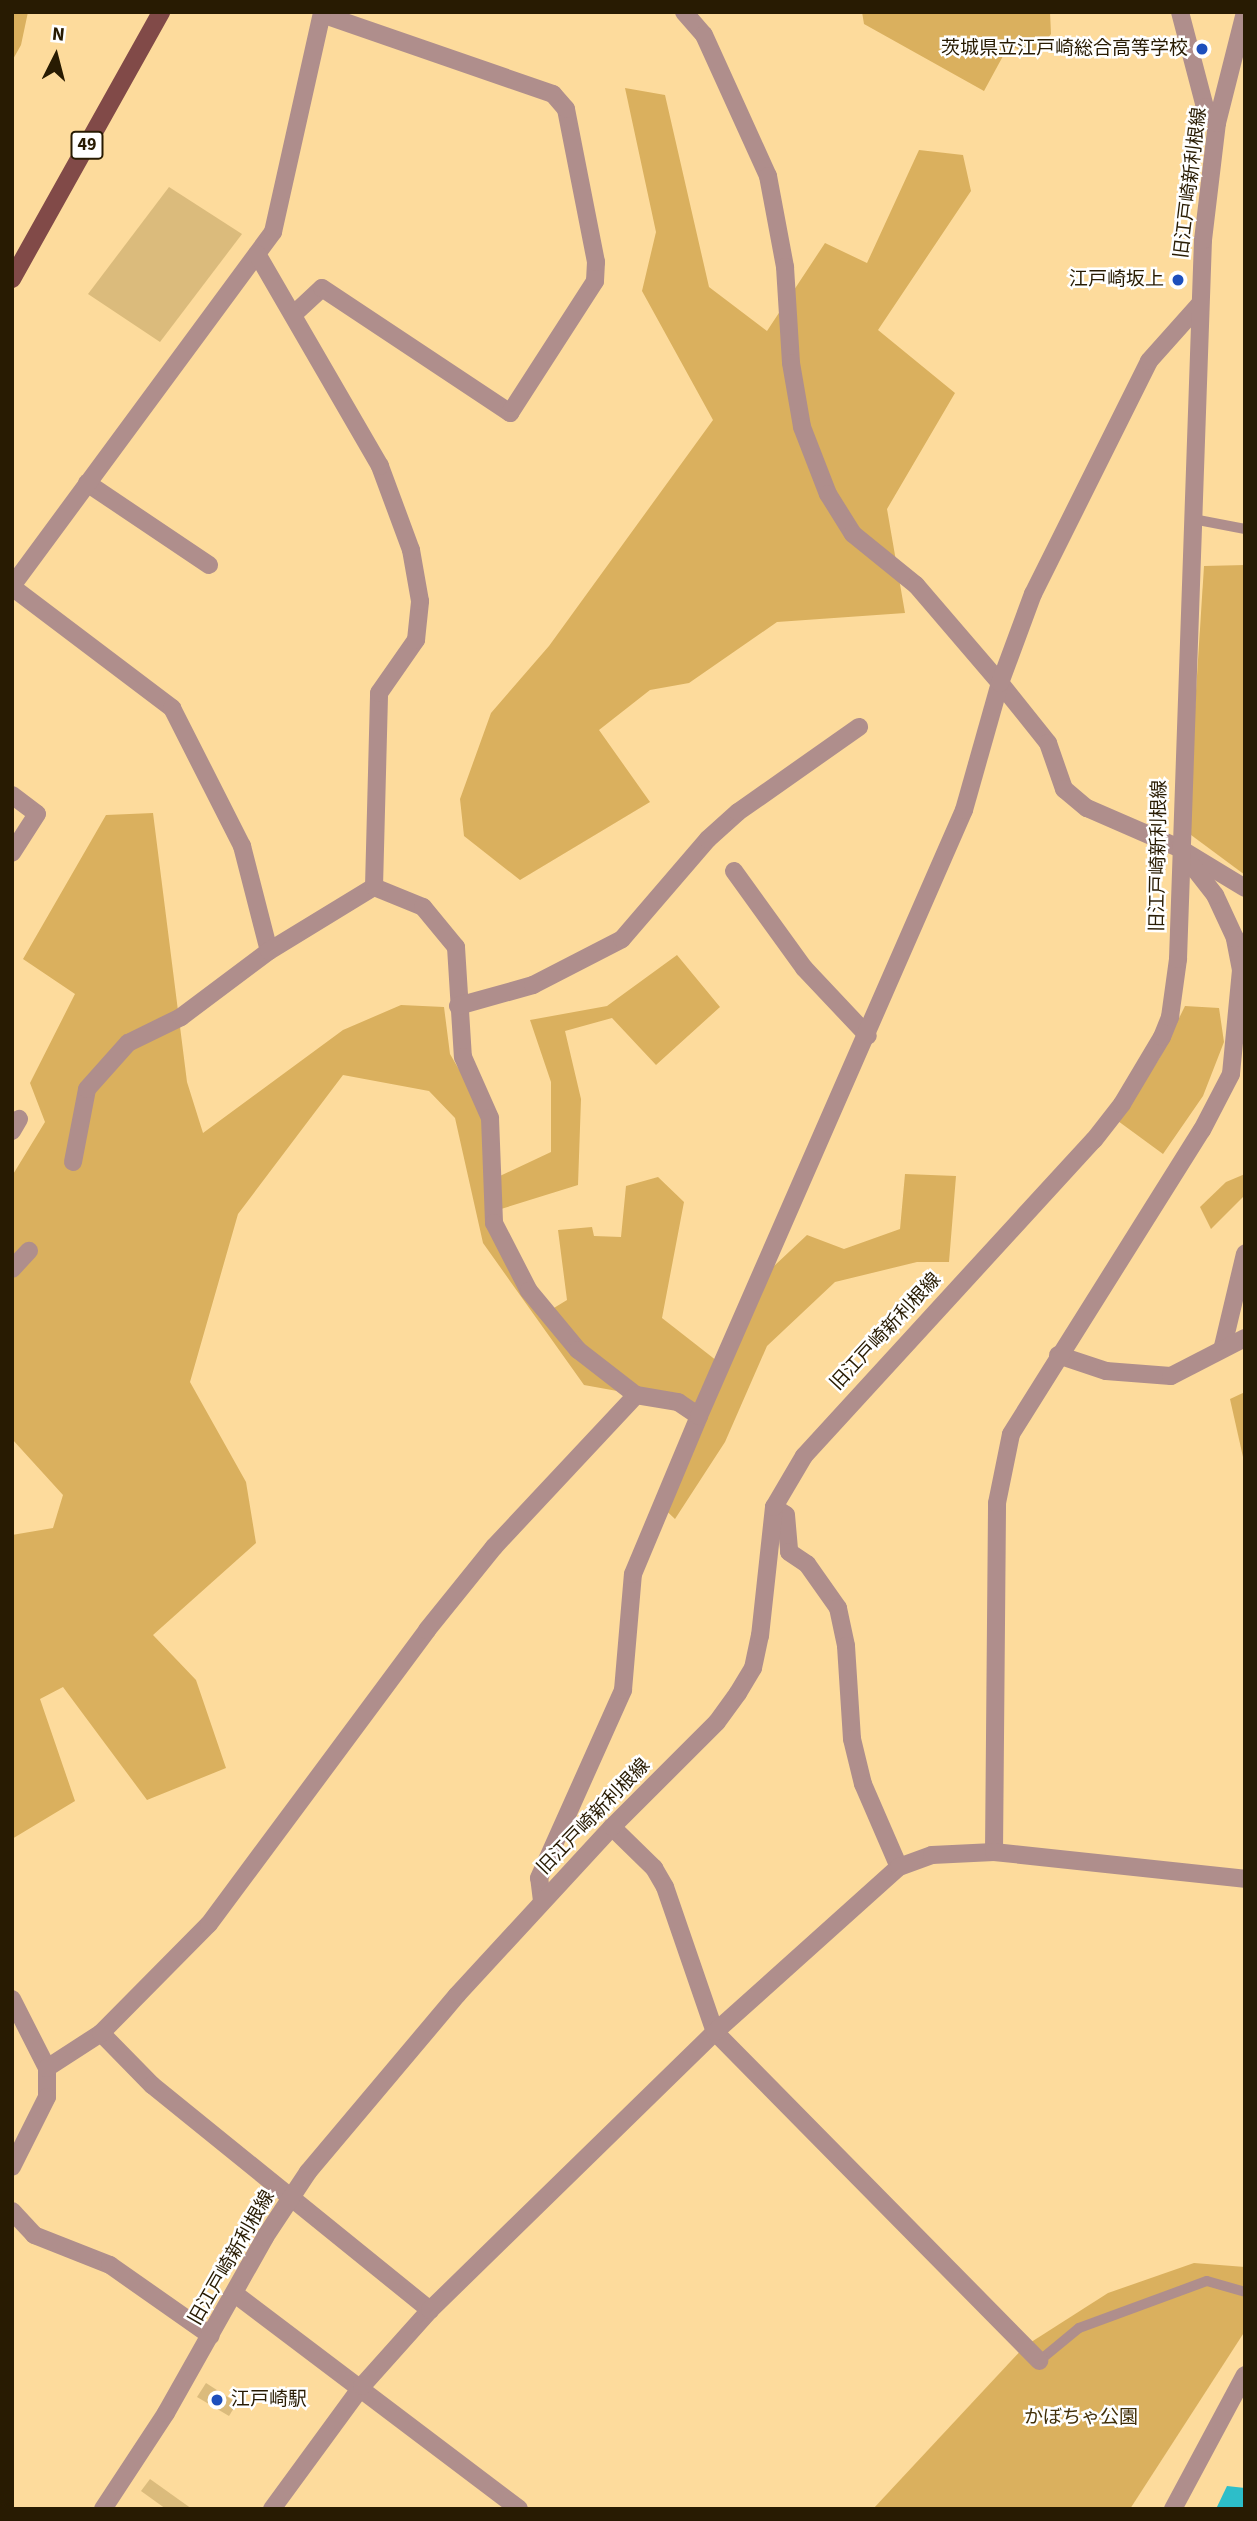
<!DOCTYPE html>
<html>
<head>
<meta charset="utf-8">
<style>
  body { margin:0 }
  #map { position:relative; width:1257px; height:2521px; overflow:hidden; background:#fddb9c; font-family:"Source Sans 3","Noto Sans JP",sans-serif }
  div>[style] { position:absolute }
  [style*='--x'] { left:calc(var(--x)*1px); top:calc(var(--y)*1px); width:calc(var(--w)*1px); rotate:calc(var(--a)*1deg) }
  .green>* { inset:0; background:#dab05e }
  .water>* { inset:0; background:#2dbec9 }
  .building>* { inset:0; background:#dbbb7c }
  .service>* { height:10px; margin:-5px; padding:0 5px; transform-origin:5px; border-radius:5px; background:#af8e8c }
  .minor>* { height:18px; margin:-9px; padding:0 9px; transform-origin:9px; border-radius:9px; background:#af8e8c }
  .tertiary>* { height:18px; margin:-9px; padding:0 9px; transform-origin:9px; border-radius:9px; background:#af8e8c }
  .primary>* { height:18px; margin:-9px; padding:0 9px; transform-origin:9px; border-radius:9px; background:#814a48 }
  .dots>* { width:19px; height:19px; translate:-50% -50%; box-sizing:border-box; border:4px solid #fff; border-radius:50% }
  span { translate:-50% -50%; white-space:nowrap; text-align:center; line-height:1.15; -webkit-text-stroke:5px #fff; paint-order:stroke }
  .shield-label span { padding:2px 5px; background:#fff; border:2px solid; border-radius:5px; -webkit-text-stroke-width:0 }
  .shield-label { font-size:18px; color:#281b02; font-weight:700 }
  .poi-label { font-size:19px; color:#281b02 }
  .right { translate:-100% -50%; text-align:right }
  .left { translate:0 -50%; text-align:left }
  .street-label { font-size:19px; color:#281b02 }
  .park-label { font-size:19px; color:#412f08 }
  .frame { position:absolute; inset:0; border:14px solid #281b02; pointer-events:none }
  .north { position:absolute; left:21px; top:21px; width:70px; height:70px; -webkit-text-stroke:5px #fff; paint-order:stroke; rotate:6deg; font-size:19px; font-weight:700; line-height:28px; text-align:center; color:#281b02 }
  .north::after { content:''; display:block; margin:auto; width:24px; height:32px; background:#281b02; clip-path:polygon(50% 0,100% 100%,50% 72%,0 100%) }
</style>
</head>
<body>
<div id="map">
  <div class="green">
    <div style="clip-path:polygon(12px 12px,28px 12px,21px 45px,12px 61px)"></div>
    <div style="clip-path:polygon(862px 12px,1050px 12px,1051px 34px,1034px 57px,1009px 45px,984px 91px,864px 24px)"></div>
    <div style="clip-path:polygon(625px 88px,665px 95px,709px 287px,767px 331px,825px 243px,867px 263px,919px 150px,963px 155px,971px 191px,878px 330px,955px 393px,887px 509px,905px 613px,777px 622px,689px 683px,650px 690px,599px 730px,650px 802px,520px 880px,464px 836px,460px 799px,491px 713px,549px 646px,713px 420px,642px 291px,656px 232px)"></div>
    <div style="clip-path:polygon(1245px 565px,1245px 875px,1187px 832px,1204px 566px)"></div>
    <div style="clip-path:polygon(153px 813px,187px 1082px,203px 1133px,343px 1030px,401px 1005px,444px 1007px,450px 1054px,490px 1123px,487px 1182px,551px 1152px,551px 1082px,530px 1020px,607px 1006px,677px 955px,720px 1007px,656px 1065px,612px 1018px,565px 1031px,581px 1099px,578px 1185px,488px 1213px,544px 1314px,567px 1300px,558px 1230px,592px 1227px,594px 1236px,621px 1237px,626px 1186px,658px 1177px,684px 1202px,662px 1318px,717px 1361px,756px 1283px,807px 1235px,844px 1249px,900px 1229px,905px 1174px,956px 1176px,949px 1262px,917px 1262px,835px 1282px,767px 1346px,725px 1442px,675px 1519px,655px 1500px,699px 1416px,678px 1402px,584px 1385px,483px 1243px,455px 1118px,429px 1091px,343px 1075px,238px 1214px,190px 1382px,246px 1482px,256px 1543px,153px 1635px,196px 1680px,226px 1768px,147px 1800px,63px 1687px,40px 1699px,75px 1801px,12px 1839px,12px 1535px,53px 1528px,63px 1495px,12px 1439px,12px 1176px,45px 1122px,30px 1083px,75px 994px,23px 959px,106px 815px)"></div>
    <div style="clip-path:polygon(1185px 1006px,1219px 1008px,1224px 1042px,1203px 1096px,1163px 1154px,1118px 1121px,1159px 1059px)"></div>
    <div style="clip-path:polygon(1245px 1174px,1245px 1195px,1211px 1229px,1200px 1207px,1226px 1182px)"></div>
    <div style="clip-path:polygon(1245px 1392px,1245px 1466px,1230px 1399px)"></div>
    <div style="clip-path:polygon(1194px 2263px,1245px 2267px,1245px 2331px,1130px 2509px,873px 2509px,1025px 2346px,1108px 2293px)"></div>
  </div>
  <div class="water">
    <div style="clip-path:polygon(1227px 2486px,1245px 2488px,1245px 2509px,1216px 2509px)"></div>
  </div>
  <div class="building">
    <div style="clip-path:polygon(169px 187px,242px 234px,160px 342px,88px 294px)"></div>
    <div style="clip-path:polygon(206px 2383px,237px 2403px,229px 2416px,197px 2397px)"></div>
    <div style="clip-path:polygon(150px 2479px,192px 2509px,166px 2509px,141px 2491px)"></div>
  </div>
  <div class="service">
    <div style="--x:1193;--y:519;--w:53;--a:10.9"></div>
    <div style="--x:1039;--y:2361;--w:52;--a:-39.5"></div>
    <div style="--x:1079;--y:2328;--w:136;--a:-20.2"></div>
    <div style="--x:1207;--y:2281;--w:40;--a:16"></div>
  </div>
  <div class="minor">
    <div style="--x:684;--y:12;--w:30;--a:49"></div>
    <div style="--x:704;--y:35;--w:155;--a:65.6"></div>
    <div style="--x:768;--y:176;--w:93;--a:79.4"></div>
    <div style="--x:785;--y:267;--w:96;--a:86.4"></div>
    <div style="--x:791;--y:363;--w:65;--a:80.2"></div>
    <div style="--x:802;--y:427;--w:72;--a:68.8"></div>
    <div style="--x:828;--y:494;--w:47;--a:58"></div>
    <div style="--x:853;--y:534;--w:81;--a:39"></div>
    <div style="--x:916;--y:585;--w:129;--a:49.4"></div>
    <div style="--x:1000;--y:683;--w:77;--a:51.3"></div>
    <div style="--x:1048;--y:743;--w:49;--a:70.8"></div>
    <div style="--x:1064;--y:789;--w:30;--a:40"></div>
    <div style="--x:1087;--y:808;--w:100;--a:23.5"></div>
    <div style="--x:1179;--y:848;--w:77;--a:31.2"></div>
    <div style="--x:1180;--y:12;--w:98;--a:75.3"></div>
    <div style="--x:1205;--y:107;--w:20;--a:53"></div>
    <div style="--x:294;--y:314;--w:38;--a:-43"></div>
    <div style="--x:322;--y:288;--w:226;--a:33.6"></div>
    <div style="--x:510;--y:413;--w:157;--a:-57.2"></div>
    <div style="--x:595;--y:281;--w:19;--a:-87"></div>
    <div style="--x:596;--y:262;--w:156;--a:-101.1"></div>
    <div style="--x:566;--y:109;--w:20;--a:-131"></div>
    <div style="--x:553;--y:94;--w:244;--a:-160.9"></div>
    <div style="--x:87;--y:483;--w:147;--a:33.9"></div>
    <div style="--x:12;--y:586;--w:440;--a:-53.6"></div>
    <div style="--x:273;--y:232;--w:225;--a:-77.4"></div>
    <div style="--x:12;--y:587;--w:201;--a:37.1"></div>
    <div style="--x:172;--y:708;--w:155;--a:63.1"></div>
    <div style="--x:242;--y:846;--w:108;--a:75.6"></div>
    <div style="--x:12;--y:795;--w:31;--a:37"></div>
    <div style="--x:37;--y:814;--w:46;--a:122.7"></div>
    <div style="--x:734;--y:871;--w:120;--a:54.2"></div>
    <div style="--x:804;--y:968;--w:93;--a:46.7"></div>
    <div style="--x:374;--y:887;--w:53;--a:22.2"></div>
    <div style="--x:423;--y:907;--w:52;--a:50.5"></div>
    <div style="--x:456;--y:947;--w:110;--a:86.4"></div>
    <div style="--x:463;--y:1057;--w:67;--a:66.1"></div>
    <div style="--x:490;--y:1118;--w:105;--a:87.8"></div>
    <div style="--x:494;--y:1223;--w:76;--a:62.8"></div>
    <div style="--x:529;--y:1291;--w:77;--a:50.3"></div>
    <div style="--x:578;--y:1350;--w:73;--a:37.8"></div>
    <div style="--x:458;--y:1006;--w:78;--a:-15.6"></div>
    <div style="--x:533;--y:985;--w:100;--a:-27.3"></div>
    <div style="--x:622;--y:939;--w:132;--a:-49.3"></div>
    <div style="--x:708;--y:839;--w:40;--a:-42"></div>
    <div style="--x:738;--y:812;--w:148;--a:-35.1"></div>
    <div style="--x:12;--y:1131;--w:14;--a:-60"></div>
    <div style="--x:73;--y:1162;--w:74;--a:-79.1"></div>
    <div style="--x:87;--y:1089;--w:62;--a:-48.3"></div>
    <div style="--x:128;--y:1043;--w:59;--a:-26.1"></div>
    <div style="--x:181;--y:1017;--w:110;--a:-36.9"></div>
    <div style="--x:269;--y:951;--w:123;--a:-31.4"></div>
    <div style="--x:374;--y:887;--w:194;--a:-88.5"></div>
    <div style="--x:379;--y:693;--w:65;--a:-55.1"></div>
    <div style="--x:416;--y:640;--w:39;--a:-84"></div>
    <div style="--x:420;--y:601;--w:52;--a:-100"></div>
    <div style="--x:411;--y:550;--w:90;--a:-110.3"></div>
    <div style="--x:380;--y:466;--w:245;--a:-120.1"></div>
    <div style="--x:12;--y:1269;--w:25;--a:-47"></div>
    <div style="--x:1223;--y:1346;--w:95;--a:-76.6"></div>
    <div style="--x:1058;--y:1355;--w:51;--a:18.4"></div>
    <div style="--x:1106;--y:1371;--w:65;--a:4.4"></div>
    <div style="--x:1171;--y:1376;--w:83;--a:-27.2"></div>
    <div style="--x:774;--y:1507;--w:14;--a:34"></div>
    <div style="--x:786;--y:1515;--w:37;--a:85"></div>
    <div style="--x:789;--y:1552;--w:22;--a:34"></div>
    <div style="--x:807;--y:1564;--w:54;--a:54.8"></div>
    <div style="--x:838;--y:1608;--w:39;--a:78"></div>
    <div style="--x:846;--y:1646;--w:93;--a:86.3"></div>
    <div style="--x:852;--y:1739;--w:46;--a:76.3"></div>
    <div style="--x:863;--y:1784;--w:90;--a:66.6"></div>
    <div style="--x:612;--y:1827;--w:59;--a:44.3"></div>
    <div style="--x:654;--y:1868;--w:22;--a:60"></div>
    <div style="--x:665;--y:1887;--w:153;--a:71"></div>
    <div style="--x:715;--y:2032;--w:462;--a:45.4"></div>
    <div style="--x:994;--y:1852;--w:349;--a:-89.5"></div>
    <div style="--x:997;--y:1503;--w:70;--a:-78.5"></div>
    <div style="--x:1011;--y:1434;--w:359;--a:-57.9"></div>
    <div style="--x:1202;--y:1130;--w:63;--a:-62.6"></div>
    <div style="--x:1231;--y:1074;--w:104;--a:-84.5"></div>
    <div style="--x:1241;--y:970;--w:33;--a:-101"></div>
    <div style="--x:1235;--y:938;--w:47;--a:-114.9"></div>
    <div style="--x:1215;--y:895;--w:52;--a:-128"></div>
    <div style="--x:542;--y:1901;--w:23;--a:-97"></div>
    <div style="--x:539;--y:1878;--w:206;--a:-65.9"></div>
    <div style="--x:623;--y:1690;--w:116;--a:-85.1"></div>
    <div style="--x:633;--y:1574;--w:171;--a:-67.3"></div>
    <div style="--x:12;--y:1999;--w:77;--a:63.1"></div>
    <div style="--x:47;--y:2068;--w:29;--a:90"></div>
    <div style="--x:47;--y:2097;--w:78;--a:116.6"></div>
    <div style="--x:101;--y:2033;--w:73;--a:45.6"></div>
    <div style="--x:152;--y:2085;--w:358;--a:39"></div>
    <div style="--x:47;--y:2068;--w:64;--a:-32.9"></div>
    <div style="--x:101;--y:2033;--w:153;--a:-45.3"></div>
    <div style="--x:209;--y:1924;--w:366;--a:-53.4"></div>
    <div style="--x:427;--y:1630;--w:107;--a:-51.1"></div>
    <div style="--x:494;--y:1547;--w:208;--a:-46.9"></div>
    <div style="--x:636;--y:1395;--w:43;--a:9.5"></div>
    <div style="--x:678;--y:1402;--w:25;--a:34"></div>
    <div style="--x:699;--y:1416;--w:661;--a:-66.38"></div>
    <div style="--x:964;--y:810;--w:132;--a:-74.2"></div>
    <div style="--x:1000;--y:683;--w:95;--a:-69.7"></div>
    <div style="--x:1033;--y:594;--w:260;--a:-63.5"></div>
    <div style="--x:1149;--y:361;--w:75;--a:-48.2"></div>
    <div style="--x:12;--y:2211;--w:33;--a:47"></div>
    <div style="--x:34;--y:2235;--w:82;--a:21.5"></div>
    <div style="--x:110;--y:2265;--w:123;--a:35.1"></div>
    <div style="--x:235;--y:2294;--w:356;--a:37.1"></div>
    <div style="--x:272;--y:2509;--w:152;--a:-53.8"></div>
    <div style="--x:362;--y:2386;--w:102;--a:-48.2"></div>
    <div style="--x:430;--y:2310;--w:398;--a:-44.3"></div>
    <div style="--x:715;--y:2032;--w:247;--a:-41.9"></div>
    <div style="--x:899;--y:1867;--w:35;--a:-20"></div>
    <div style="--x:932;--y:1855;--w:62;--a:-2.8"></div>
    <div style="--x:994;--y:1852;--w:252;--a:6.1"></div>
    <div style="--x:1173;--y:2509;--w:152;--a:-61.8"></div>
  </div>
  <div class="tertiary">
    <div style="--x:103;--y:2509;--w:115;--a:-56.7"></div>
    <div style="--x:166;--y:2413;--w:202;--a:-60.6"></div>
    <div style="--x:265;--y:2237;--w:78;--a:-56.5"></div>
    <div style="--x:308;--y:2172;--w:231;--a:-49.9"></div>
    <div style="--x:457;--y:1995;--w:229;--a:-47.3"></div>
    <div style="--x:612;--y:1827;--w:148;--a:-45"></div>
    <div style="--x:717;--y:1722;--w:36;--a:-54"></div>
    <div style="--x:738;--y:1693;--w:29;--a:-59"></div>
    <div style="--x:753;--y:1668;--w:33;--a:-78"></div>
    <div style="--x:760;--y:1636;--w:130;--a:-83.8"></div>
    <div style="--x:774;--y:1507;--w:59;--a:-59.5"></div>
    <div style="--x:804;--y:1456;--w:429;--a:-47.5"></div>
    <div style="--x:1094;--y:1140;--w:46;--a:-52.1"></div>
    <div style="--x:1122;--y:1104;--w:78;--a:-59.2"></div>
    <div style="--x:1162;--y:1037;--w:22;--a:-68"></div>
    <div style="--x:1170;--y:1017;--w:59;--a:-82.1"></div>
    <div style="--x:1178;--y:959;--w:719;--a:-88.01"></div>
    <div style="--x:1203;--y:240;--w:118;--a:-83.2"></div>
    <div style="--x:1217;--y:123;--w:114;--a:-75.8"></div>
  </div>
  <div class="primary">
    <div style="--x:12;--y:279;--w:306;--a:-60.8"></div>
  </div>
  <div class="dots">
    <div style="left:1202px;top:49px;background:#1d4fbc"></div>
    <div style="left:1178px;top:280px;background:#1d4fbc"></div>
    <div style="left:217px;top:2400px;background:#1d4fbc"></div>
  </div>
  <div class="shield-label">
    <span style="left:87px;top:145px">49</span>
  </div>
  <div class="poi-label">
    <span class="right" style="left:1188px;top:49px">茨城県立江戸崎総合高等学校</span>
    <span class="right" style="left:1164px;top:280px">江戸崎坂上</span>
    <span class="left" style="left:231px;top:2400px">江戸崎駅</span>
  </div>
  <div class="street-label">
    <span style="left:1191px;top:183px;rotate:-83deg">旧江戸崎新利根線</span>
    <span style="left:1159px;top:856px;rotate:-89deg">旧江戸崎新利根線</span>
    <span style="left:886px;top:1332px;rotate:-47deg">旧江戸崎新利根線</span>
    <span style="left:594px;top:1817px;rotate:-46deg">旧江戸崎新利根線</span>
    <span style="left:232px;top:2258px;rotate:-60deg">旧江戸崎新利根線</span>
  </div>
  <div class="park-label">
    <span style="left:1081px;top:2418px">かぼちゃ公園</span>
  </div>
  <div class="frame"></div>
  <div class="north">N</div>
</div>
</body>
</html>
